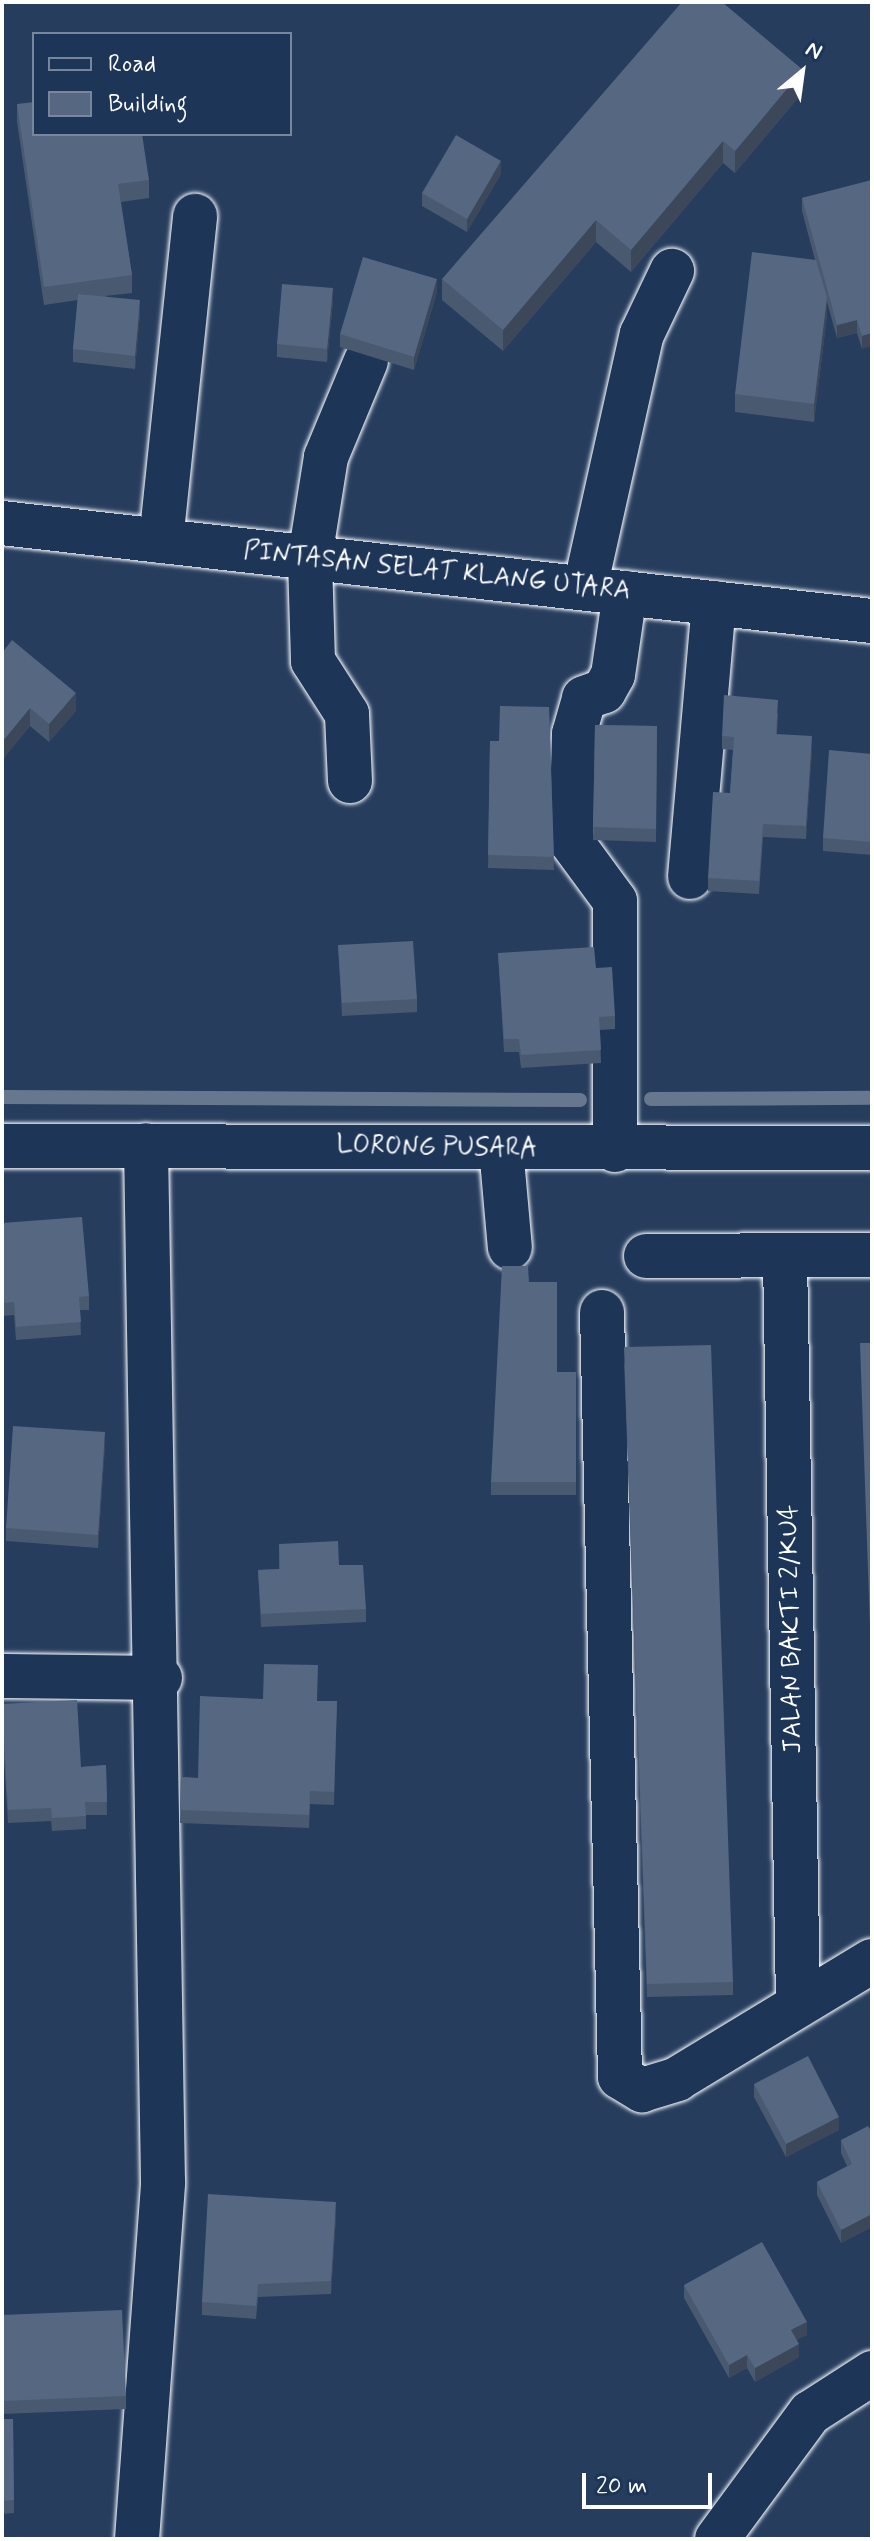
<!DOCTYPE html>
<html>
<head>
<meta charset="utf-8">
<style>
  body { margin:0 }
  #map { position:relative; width:874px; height:2541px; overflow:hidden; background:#263d5e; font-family:Mynerve,sans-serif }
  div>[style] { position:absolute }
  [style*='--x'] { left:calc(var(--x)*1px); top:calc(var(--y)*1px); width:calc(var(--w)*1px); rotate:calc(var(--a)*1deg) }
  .stream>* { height:14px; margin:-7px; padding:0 7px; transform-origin:7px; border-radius:7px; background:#67788e }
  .roads { filter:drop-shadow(0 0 2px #fff) drop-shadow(0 0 2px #fff) }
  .minor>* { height:44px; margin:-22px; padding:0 22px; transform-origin:22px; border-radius:22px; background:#1d3557 }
  .highway>* { height:44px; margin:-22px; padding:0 22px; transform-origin:22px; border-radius:22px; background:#1d3557 }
  .wall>* { inset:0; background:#49596f }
  .shaded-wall>* { inset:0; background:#3c485a }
  .building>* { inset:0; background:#556781 }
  span { translate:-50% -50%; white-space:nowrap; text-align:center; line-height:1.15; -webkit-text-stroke:7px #1d3557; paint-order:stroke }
  .street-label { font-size:26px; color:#fff }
  .frame { position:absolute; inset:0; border:4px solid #fff; pointer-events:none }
  .legend { position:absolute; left:32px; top:32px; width:260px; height:104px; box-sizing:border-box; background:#1d3557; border:2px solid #77869a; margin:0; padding:10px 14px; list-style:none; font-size:24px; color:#fff }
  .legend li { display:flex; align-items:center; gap:16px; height:40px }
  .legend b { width:40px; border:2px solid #77869a }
  .north { position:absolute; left:762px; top:32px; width:80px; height:80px; -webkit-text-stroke:6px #1d3557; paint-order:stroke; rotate:29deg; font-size:22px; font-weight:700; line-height:32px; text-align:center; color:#fff }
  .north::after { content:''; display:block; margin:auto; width:28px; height:36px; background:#fff; clip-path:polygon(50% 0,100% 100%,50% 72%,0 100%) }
  .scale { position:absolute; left:582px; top:2473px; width:130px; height:36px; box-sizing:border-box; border:4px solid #fff; border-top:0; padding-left:10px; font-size:24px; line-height:28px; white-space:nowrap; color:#fff; -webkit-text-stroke:6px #1d3557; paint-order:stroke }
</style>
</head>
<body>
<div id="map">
  <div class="stream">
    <div style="--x:2;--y:1097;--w:578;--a:0.3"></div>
    <div style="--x:651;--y:1099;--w:221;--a:-0.3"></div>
  </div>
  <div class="roads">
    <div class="minor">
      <div style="--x:161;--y:541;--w:327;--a:-84"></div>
      <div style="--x:585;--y:588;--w:260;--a:-77.4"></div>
      <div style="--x:642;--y:334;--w:70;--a:-64.5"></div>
      <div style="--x:350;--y:781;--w:67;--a:-92.6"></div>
      <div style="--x:347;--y:714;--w:63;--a:-122.7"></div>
      <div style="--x:313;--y:661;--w:104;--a:-91.7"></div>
      <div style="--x:310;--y:557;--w:101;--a:-80.9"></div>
      <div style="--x:326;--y:457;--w:104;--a:-67.4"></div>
      <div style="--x:690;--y:877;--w:275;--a:-85"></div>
      <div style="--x:2;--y:1146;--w:870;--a:0.13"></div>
      <div style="--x:501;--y:1148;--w:100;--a:84.9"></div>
      <div style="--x:615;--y:1150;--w:249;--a:-90"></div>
      <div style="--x:615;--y:901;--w:74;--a:-126.3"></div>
      <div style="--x:571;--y:841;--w:107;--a:-88.4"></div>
      <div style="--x:574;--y:734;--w:37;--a:-74"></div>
      <div style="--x:584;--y:698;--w:21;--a:-19"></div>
      <div style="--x:604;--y:691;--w:18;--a:-61"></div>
      <div style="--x:613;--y:675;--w:83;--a:-81.7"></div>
      <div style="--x:646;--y:1256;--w:226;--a:-0.3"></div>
      <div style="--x:785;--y:1257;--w:745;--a:89"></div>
      <div style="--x:602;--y:1312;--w:765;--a:88.65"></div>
      <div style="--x:620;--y:2077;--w:26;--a:31"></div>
      <div style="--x:642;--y:2090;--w:37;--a:-17"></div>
      <div style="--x:677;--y:2079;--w:228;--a:-31.2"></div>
      <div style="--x:2;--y:1676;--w:158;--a:0.7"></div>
      <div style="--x:137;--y:2539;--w:358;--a:-85.8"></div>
      <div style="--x:163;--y:2182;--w:1037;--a:-90.94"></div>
      <div style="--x:717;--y:2539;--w:157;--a:-53.6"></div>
      <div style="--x:810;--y:2413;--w:74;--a:-32.8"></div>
    </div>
    <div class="highway">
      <div style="--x:2;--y:523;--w:876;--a:6.43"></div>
    </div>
  </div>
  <div class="wall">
    <div style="clip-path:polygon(803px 92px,735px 173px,723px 163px,631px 272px,596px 242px,503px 351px,442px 300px,442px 279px)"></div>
    <div style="clip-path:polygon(17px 104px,149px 180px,149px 198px,121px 202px,132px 275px,132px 293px,105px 296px,140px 313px,135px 369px,73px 362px,73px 349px,78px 300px,44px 305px,17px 122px)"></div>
    <div style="clip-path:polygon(501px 174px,467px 232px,422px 206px,422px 193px)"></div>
    <div style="clip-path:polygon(872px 180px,862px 349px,857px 333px,837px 338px,827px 302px,827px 315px,814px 422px,735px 412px,735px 394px,815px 260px,802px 211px,802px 198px)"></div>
    <div style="clip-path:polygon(437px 292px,414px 370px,340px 347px,340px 334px)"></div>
    <div style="clip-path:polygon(333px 301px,327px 362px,277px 357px,277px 344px)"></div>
    <div style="clip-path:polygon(2px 653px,76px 711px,49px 742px,30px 726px,2px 760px)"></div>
    <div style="clip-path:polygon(549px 707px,554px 870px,488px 868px,490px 741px,499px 741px)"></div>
    <div style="clip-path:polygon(778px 713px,777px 734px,812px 749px,806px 839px,763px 837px,759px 894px,708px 891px,708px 878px,730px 793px,733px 750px,722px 749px,722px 736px)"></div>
    <div style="clip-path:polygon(595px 725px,657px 726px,656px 842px,593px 840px)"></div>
    <div style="clip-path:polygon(872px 754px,872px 855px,823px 851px,823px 838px)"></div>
    <div style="clip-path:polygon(338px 945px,417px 999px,417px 1012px,342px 1016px)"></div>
    <div style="clip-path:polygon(498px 953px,596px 968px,615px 1016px,615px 1029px,600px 1030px,601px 1063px,521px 1068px,519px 1052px,504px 1052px)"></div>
    <div style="clip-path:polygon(2px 1223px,89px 1296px,89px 1310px,80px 1310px,81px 1335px,16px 1340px,14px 1315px,2px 1316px)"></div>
    <div style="clip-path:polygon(529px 1282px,557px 1372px,576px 1372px,576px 1495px,491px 1495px,491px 1482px)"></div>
    <div style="clip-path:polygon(624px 1360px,733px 1982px,733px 1995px,647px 1997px)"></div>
    <div style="clip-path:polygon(105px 1445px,98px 1548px,6px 1541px,6px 1528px)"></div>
    <div style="clip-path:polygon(279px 1544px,339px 1565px,366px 1609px,366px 1622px,261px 1627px,258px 1570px,279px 1569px)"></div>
    <div style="clip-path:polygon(317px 1701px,337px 1701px,334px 1805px,310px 1804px,309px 1828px,180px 1823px,181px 1777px,198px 1778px)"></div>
    <div style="clip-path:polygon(2px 1704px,81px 1767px,106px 1765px,107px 1815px,86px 1815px,86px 1829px,52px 1831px,51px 1821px,8px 1823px,2px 1728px)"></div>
    <div style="clip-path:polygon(754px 2084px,839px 2130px,786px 2157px,754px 2097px)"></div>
    <div style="clip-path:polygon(872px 2132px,872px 2227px,841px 2243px,817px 2195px,817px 2182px,847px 2166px,841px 2153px,841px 2140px)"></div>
    <div style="clip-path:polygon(336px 2215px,331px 2294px,258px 2297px,256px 2319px,202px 2315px,202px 2302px)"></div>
    <div style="clip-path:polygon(684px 2285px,807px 2335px,796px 2340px,799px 2357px,755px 2382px,747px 2368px,729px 2378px,684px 2298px)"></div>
    <div style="clip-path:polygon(2px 2315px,126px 2396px,126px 2409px,2px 2414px)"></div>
    <div style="clip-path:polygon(2px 2419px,13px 2419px,14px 2513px,2px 2514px)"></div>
  </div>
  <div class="shaded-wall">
    <div style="clip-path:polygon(803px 70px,803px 92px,735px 173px,735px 151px)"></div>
    <div style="clip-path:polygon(723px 141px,723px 163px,631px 272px,631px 250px)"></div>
    <div style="clip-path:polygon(501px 161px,501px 174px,467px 232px,467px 219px)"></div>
    <div style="clip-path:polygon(596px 220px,596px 242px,503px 351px,503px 330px)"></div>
    <div style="clip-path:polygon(437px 279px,437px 292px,414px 370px,414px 357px)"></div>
    <div style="clip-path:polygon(333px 288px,333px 301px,327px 362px,327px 349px)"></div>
    <div style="clip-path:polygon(827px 297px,827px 315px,814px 422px,814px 404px)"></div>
    <div style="clip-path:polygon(140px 300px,140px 313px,135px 369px,135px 356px)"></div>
    <div style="clip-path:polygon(857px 320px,857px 333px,837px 338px,837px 325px)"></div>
    <div style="clip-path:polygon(872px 333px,872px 346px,862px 349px,862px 336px)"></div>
    <div style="clip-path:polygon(76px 693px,76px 711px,49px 742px,49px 724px)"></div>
    <div style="clip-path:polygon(30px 708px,30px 726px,2px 760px,2px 742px)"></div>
    <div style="clip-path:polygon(812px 736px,812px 749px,806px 839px,806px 826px)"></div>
    <div style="clip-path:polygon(105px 1432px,105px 1445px,98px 1548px,98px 1535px)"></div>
    <div style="clip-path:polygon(839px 2117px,839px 2130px,786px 2157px,786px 2144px)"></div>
    <div style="clip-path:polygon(336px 2202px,336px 2215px,331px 2294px,331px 2281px)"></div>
    <div style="clip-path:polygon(872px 2214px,872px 2227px,841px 2243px,841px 2230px)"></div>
    <div style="clip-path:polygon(807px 2322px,807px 2335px,791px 2343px,791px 2330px)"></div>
    <div style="clip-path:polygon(799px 2344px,799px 2357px,755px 2382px,755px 2368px)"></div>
    <div style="clip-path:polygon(747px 2355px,747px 2368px,729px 2378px,729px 2365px)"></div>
  </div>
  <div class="building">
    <div style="clip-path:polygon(682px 2px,722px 2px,803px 70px,735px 151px,723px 141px,631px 250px,596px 220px,503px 330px,442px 279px)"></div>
    <div style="clip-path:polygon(34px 102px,34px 134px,142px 134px,149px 180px,118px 184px,132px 275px,44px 287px,17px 104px)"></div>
    <div style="clip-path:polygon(456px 135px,501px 161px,467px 219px,422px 193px)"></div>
    <div style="clip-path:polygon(872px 180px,872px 333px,862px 336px,857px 320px,837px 325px,802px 198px)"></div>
    <div style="clip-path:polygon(752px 252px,816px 260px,827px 297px,814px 404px,735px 394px)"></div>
    <div style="clip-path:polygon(363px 257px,437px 279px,414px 357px,340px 334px)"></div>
    <div style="clip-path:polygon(282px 284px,333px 288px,327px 349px,277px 344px)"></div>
    <div style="clip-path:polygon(78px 294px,140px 300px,135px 356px,73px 349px)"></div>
    <div style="clip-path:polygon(12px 640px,76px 693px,49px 724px,30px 708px,2px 742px,2px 653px)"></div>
    <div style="clip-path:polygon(724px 695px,778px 700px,776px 734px,812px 736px,806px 826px,763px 824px,759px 881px,708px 878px,713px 792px,730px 793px,734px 737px,722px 736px)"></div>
    <div style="clip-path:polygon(500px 706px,549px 707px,554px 857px,488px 855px,490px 741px,499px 741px)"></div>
    <div style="clip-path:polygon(595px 725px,657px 726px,656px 829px,593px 827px)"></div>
    <div style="clip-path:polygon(829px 750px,872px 754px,872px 842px,823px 838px)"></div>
    <div style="clip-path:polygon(413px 941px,417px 999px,342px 1003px,338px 945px)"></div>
    <div style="clip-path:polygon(594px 947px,596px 968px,612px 967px,615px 1016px,599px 1017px,601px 1050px,521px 1055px,519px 1039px,504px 1039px,498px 953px)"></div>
    <div style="clip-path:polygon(82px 1217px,89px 1296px,79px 1297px,81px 1322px,16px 1327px,14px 1302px,2px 1303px,2px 1223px)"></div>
    <div style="clip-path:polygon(502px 1266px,528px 1266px,529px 1282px,557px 1282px,557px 1372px,576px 1372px,576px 1482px,491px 1482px)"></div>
    <div style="clip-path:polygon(860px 1343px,872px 1343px,872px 1684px)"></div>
    <div style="clip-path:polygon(711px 1345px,733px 1982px,647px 1984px,624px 1347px)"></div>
    <div style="clip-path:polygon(13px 1426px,105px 1432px,98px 1535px,6px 1528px)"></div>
    <div style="clip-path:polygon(338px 1541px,339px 1565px,363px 1565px,366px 1609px,261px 1614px,258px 1570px,280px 1569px,279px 1544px)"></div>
    <div style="clip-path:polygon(264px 1664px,318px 1665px,317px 1701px,337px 1701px,334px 1792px,310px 1791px,309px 1815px,180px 1810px,181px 1777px,198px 1778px,200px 1696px,263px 1699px)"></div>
    <div style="clip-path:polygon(77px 1700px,81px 1767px,106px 1765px,107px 1802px,85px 1802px,86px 1816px,52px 1818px,51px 1808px,8px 1810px,2px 1704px)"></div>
    <div style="clip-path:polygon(808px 2056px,839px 2117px,786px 2144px,754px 2084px)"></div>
    <div style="clip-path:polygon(868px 2126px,872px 2132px,872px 2214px,841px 2230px,817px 2182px,852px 2164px,841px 2140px)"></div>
    <div style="clip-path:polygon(208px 2194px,336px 2202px,331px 2281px,258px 2284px,256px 2306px,202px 2302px)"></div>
    <div style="clip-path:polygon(762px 2242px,807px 2322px,791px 2330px,799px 2344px,755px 2368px,747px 2355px,729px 2365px,684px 2285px)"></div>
    <div style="clip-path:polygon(122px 2310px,126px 2396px,2px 2401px,2px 2315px)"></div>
    <div style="clip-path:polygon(2px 2419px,13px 2419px,14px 2500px,2px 2501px)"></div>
  </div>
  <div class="street-label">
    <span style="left:437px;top:572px;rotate:6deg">PINTASAN SELAT KLANG UTARA</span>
    <span style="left:437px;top:1148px;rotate:1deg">LORONG PUSARA</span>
    <span style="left:792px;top:1629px;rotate:-91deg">JALAN BAKTI 2/KU4</span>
  </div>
  <div class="frame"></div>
  <ul class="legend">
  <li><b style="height:10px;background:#1d3557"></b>Road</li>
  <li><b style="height:22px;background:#556781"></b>Building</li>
  </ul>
  <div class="north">N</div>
  <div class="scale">20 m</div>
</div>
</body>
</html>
